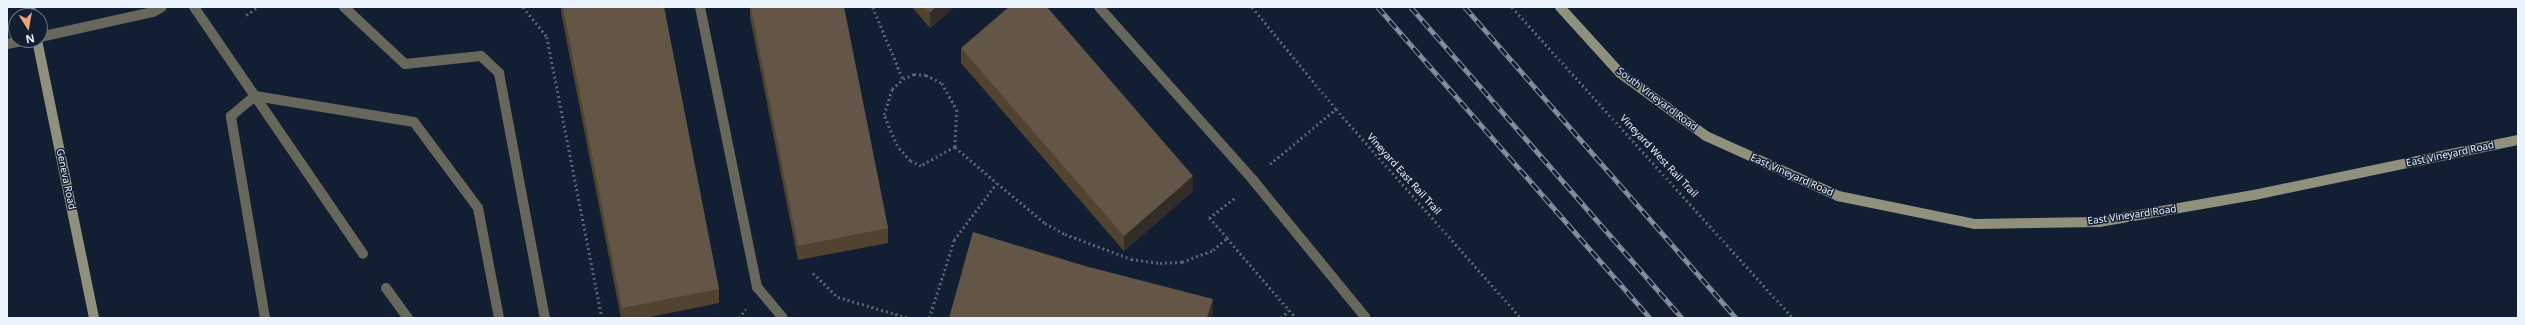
<!DOCTYPE html>
<html>
<head>
<meta charset="utf-8">
<style>
  body { margin:0 }
  #map { position:relative; width:2525px; height:325px; overflow:hidden; background:#121f33; font-family:"Noto Sans",sans-serif }
  div>[style] { position:absolute }
  [style*='--x'] { left:calc(var(--x)*1px); top:calc(var(--y)*1px); width:calc(var(--w)*1px); rotate:calc(var(--a)*1deg) }
  .path>* { height:2.5px; margin-top:-1.25px; transform-origin:0; background:repeating-linear-gradient(90deg,#576273 0 2px,transparent 0 5px) }
  .lane>* { height:10px; margin:-5px; padding:0 5px; transform-origin:5px; border-radius:5px; background:#67685b }
  .street>* { height:10px; margin:-5px; padding:0 5px; transform-origin:5px; border-radius:5px; background:#67685b }
  .secondary>* { height:10px; margin:-5px; padding:0 5px; transform-origin:5px; border-radius:5px; background:#90917d }
  .rail>* { height:4.5px; margin-top:-2.25px; transform-origin:0; background:repeating-linear-gradient(90deg,#121f33 0 9px,#8893a2 0 18px); box-sizing:border-box; border-block:1px solid #8893a2 }
  .wall>* { inset:0; background:#524330 }
  .shaded-wall>* { inset:0; background:#322d28 }
  .building>* { inset:0; background:#635646 }
  span { translate:-50% -50%; white-space:nowrap; text-align:center; line-height:1.15; -webkit-text-stroke:3px #121f33; paint-order:stroke }
  .street-label { font-size:10px; color:#ebf3fe }
  .frame { position:absolute; inset:0; border:8px solid #ebf3fe; pointer-events:none }
  .north { position:absolute; left:8px; top:8px; width:40px; height:40px; box-sizing:border-box; background:#121f33; border:1px solid #697484; border-radius:50%; rotate:169deg; font-size:11px; font-weight:700; line-height:16px; text-align:center; color:#ebf3fe }
  .north::after { content:''; display:block; margin:auto; width:14px; height:18px; background:#f0a27a; clip-path:polygon(50% 0,100% 100%,50% 72%,0 100%) }
</style>
</head>
<body>
<div id="map">
  <div class="path">
    <div style="--x:391;--y:7;--w:112;--a:0"></div>
    <div style="--x:523;--y:7;--w:38;--a:51"></div>
    <div style="--x:547;--y:37;--w:286;--a:78.9"></div>
    <div style="--x:873;--y:7;--w:78;--a:67.4"></div>
    <div style="--x:1252;--y:7;--w:132;--a:50.5"></div>
    <div style="--x:1512;--y:7;--w:419;--a:47.9"></div>
    <div style="--x:246;--y:15;--w:14;--a:-34"></div>
    <div style="--x:955;--y:147;--w:39;--a:151"></div>
    <div style="--x:921;--y:166;--w:12;--a:-156"></div>
    <div style="--x:910;--y:161;--w:20;--a:-131"></div>
    <div style="--x:897;--y:146;--w:34;--a:-113"></div>
    <div style="--x:884;--y:115;--w:27;--a:-73"></div>
    <div style="--x:892;--y:89;--w:15;--a:-42"></div>
    <div style="--x:903;--y:79;--w:12;--a:-24"></div>
    <div style="--x:914;--y:74;--w:12;--a:5"></div>
    <div style="--x:926;--y:75;--w:18;--a:27"></div>
    <div style="--x:942;--y:83;--w:31;--a:61"></div>
    <div style="--x:957;--y:110;--w:37;--a:93"></div>
    <div style="--x:955;--y:147;--w:55;--a:40.6"></div>
    <div style="--x:1270;--y:164;--w:86;--a:-39.8"></div>
    <div style="--x:1336;--y:109;--w:279;--a:48.5"></div>
    <div style="--x:1227;--y:238;--w:106;--a:49.2"></div>
    <div style="--x:813;--y:273;--w:35;--a:44"></div>
    <div style="--x:838;--y:297;--w:74;--a:16.5"></div>
    <div style="--x:739;--y:318;--w:11;--a:-52"></div>
    <div style="--x:929;--y:318;--w:82;--a:-72.2"></div>
    <div style="--x:954;--y:240;--w:71;--a:-53"></div>
    <div style="--x:997;--y:183;--w:62;--a:39.8"></div>
    <div style="--x:1045;--y:223;--w:23;--a:29"></div>
    <div style="--x:1065;--y:234;--w:71;--a:20.7"></div>
    <div style="--x:1131;--y:259;--w:29;--a:8"></div>
    <div style="--x:1160;--y:263;--w:22;--a:-3"></div>
    <div style="--x:1182;--y:262;--w:33;--a:-21"></div>
    <div style="--x:1213;--y:250;--w:18;--a:-41"></div>
    <div style="--x:1227;--y:238;--w:27;--a:-132"></div>
    <div style="--x:1209;--y:218;--w:34;--a:-38"></div>
    <div style="--x:1281;--y:318;--w:11;--a:-45"></div>
  </div>
  <div class="lane">
    <div style="--x:194;--y:7;--w:299;--a:55.6"></div>
    <div style="--x:40;--y:37;--w:116;--a:-12.5"></div>
    <div style="--x:153;--y:12;--w:10;--a:-29"></div>
    <div style="--x:386;--y:288;--w:37;--a:54"></div>
    <div style="--x:265;--y:318;--w:205;--a:-99.6"></div>
    <div style="--x:231;--y:116;--w:31;--a:-40"></div>
    <div style="--x:255;--y:96;--w:161;--a:9.3"></div>
    <div style="--x:414;--y:122;--w:107;--a:53.3"></div>
    <div style="--x:478;--y:208;--w:112;--a:79.2"></div>
  </div>
  <div class="street">
    <div style="--x:344;--y:7;--w:83;--a:43.1"></div>
    <div style="--x:405;--y:64;--w:76;--a:-6"></div>
    <div style="--x:481;--y:56;--w:25;--a:43"></div>
    <div style="--x:499;--y:73;--w:249;--a:79.4"></div>
    <div style="--x:700;--y:7;--w:286;--a:78.5"></div>
    <div style="--x:757;--y:287;--w:40;--a:50"></div>
    <div style="--x:1099;--y:7;--w:232;--a:48.3"></div>
    <div style="--x:1253;--y:180;--w:178;--a:50.7"></div>
    <div style="--x:7;--y:44;--w:19;--a:-12"></div>
  </div>
  <div class="secondary">
    <div style="--x:30;--y:7;--w:9;--a:77"></div>
    <div style="--x:1560;--y:7;--w:89;--a:47.7"></div>
    <div style="--x:1620;--y:73;--w:107;--a:36.2"></div>
    <div style="--x:1706;--y:136;--w:145;--a:24.4"></div>
    <div style="--x:1838;--y:196;--w:139;--a:11.6"></div>
    <div style="--x:1974;--y:224;--w:125;--a:-0.9"></div>
    <div style="--x:2099;--y:222;--w:157;--a:-9.9"></div>
    <div style="--x:2254;--y:195;--w:270;--a:-11.8"></div>
    <div style="--x:37;--y:40;--w:284;--a:78.4"></div>
  </div>
  <div class="rail">
    <div style="--x:1378;--y:7;--w:413;--a:48.8"></div>
    <div style="--x:1411;--y:7;--w:413;--a:48.9"></div>
    <div style="--x:1465;--y:7;--w:413;--a:48.9"></div>
  </div>
  <div class="wall">
    <div style="clip-path:polygon(561px 7px,664px 7px,719px 289px,719px 303px,645px 318px,621px 318px,561px 12px)"></div>
    <div style="clip-path:polygon(750px 7px,844px 7px,888px 228px,888px 243px,798px 260px,750px 17px)"></div>
    <div style="clip-path:polygon(912px 7px,954px 7px,930px 28px)"></div>
    <div style="clip-path:polygon(961px 48px,1193px 191px,1124px 251px,961px 63px)"></div>
  </div>
  <div class="shaded-wall">
    <div style="clip-path:polygon(936px 7px,954px 7px,930px 28px,930px 12px)"></div>
    <div style="clip-path:polygon(1193px 176px,1193px 191px,1124px 251px,1124px 236px)"></div>
    <div style="clip-path:polygon(1213px 299px,1213px 313px,1212px 318px,1207px 318px)"></div>
  </div>
  <div class="building">
    <div style="clip-path:polygon(563px 7px,664px 7px,719px 289px,622px 308px)"></div>
    <div style="clip-path:polygon(751px 7px,844px 7px,888px 228px,798px 246px)"></div>
    <div style="clip-path:polygon(925px 7px,936px 7px,930px 12px)"></div>
    <div style="clip-path:polygon(1009px 7px,1047px 7px,1193px 176px,1124px 236px,961px 48px)"></div>
    <div style="clip-path:polygon(973px 232px,1085px 266px,1213px 299px,1207px 318px,949px 318px)"></div>
  </div>
  <div class="street-label">
    <span style="left:1657px;top:99px;rotate:37deg">South Vineyard Road</span>
    <span style="left:2450px;top:154px;rotate:-12deg">East Vineyard Road</span>
    <span style="left:1659px;top:156px;rotate:47deg">Vineyard West Rail Trail</span>
    <span style="left:1404px;top:174px;rotate:48deg">Vineyard East Rail Trail</span>
    <span style="left:1792px;top:175px;rotate:24deg">East Vineyard Road</span>
    <span style="left:66px;top:179px;rotate:78deg">Geneva Road</span>
    <span style="left:2132px;top:215px;rotate:-8deg">East Vineyard Road</span>
  </div>
  <div class="frame"></div>
  <div class="north">N</div>
</div>
</body>
</html>
